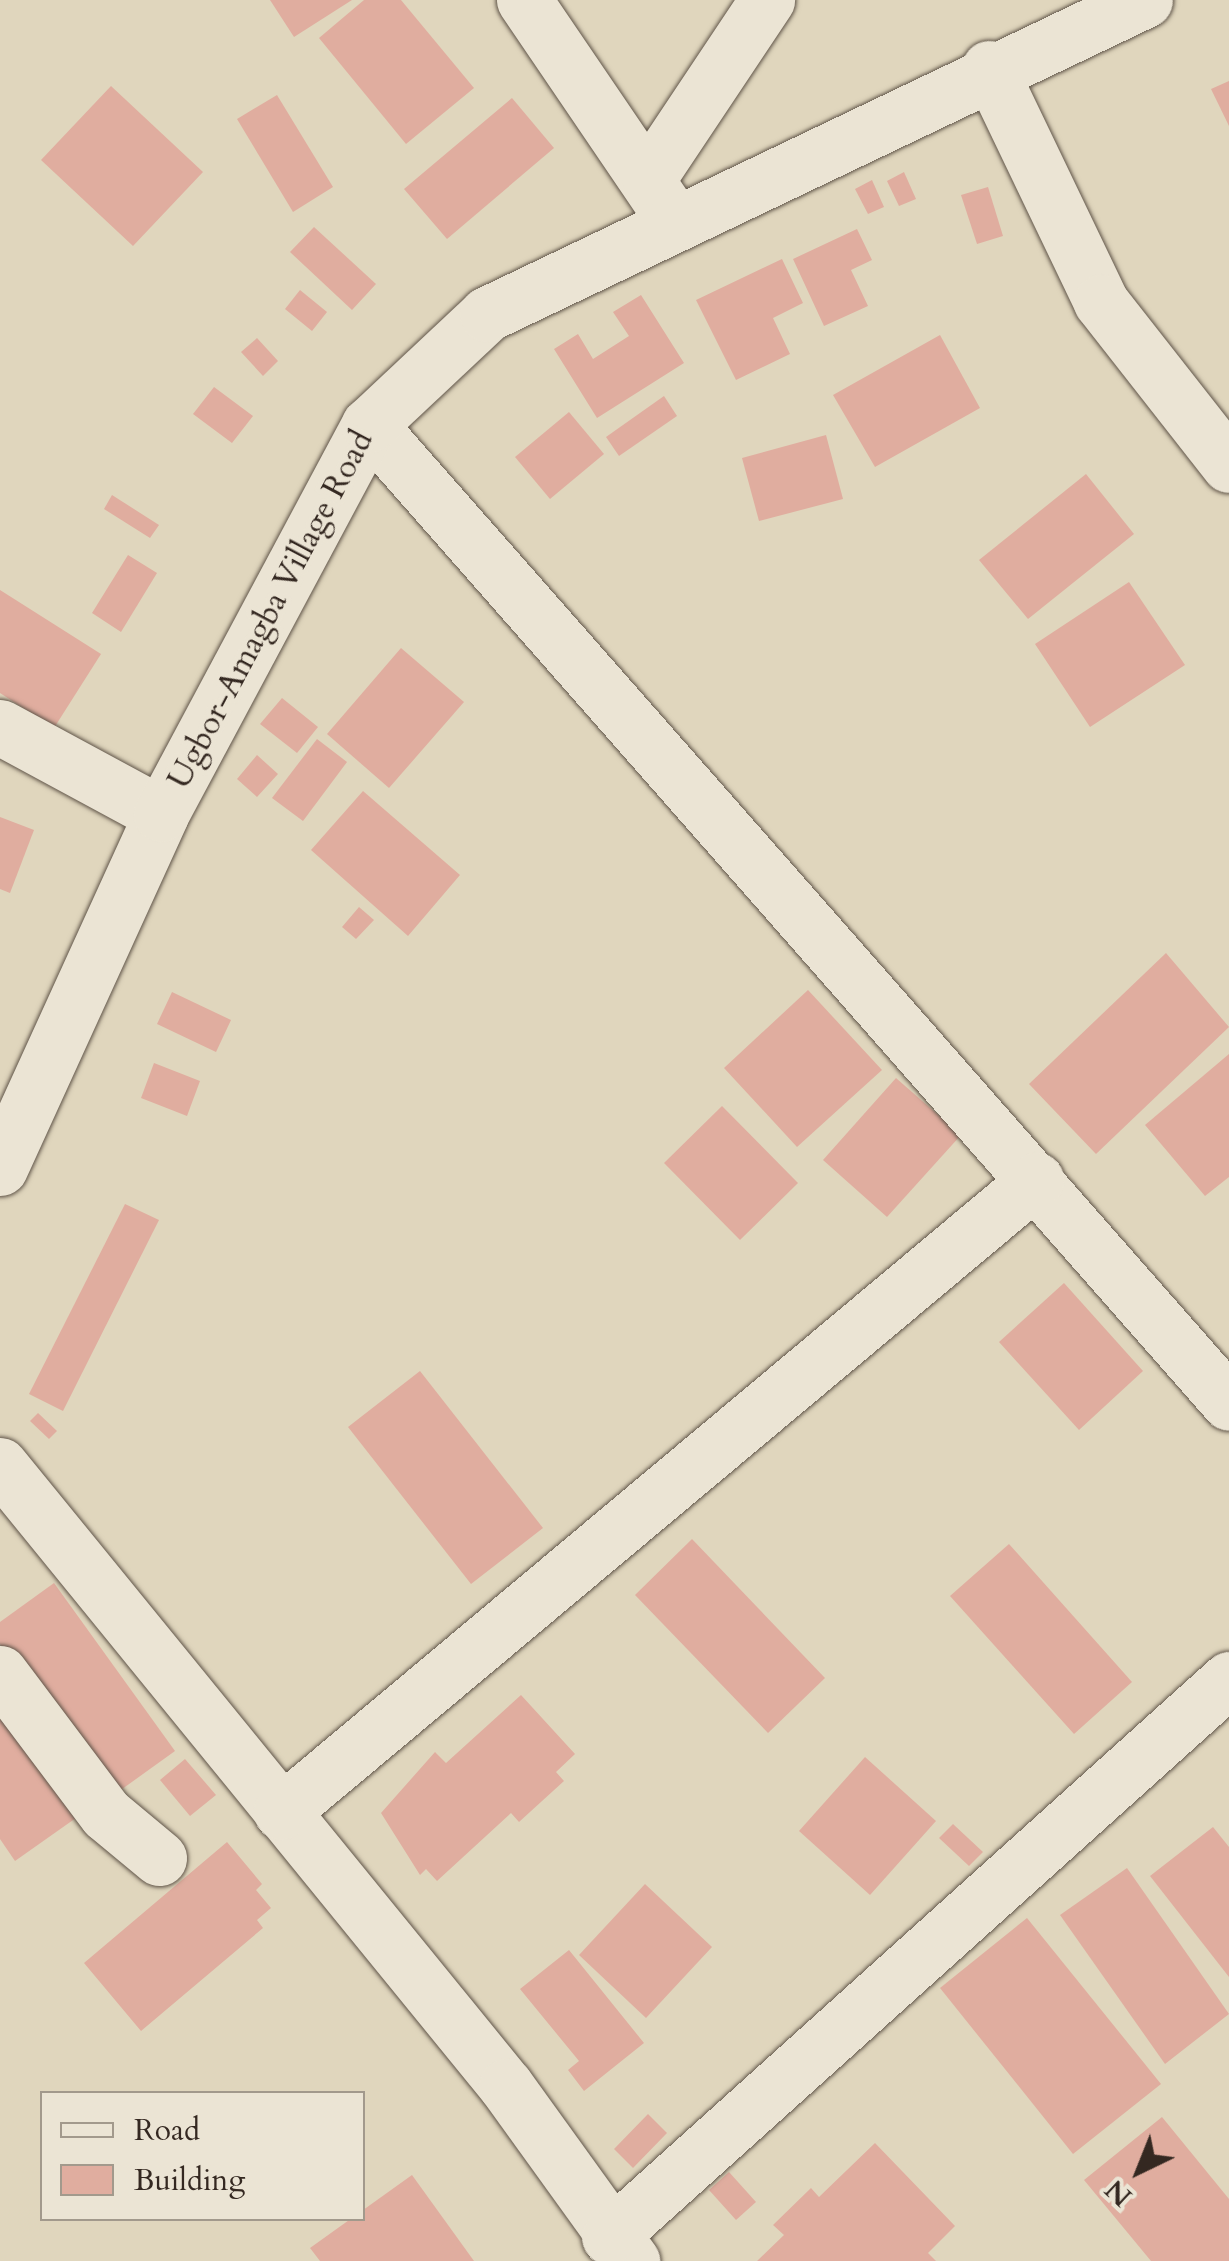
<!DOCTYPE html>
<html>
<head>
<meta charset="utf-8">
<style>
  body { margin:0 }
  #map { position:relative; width:1229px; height:2261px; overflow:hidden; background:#e0d6bd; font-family:Cardo,serif }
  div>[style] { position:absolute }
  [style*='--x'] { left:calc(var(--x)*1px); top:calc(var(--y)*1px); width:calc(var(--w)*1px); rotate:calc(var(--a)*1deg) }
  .building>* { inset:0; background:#e0ad9f }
  .roads { filter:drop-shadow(0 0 2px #5f5448) drop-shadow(0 0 2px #5f5448) }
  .minor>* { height:55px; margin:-27.5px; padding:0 27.5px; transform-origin:27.5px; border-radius:27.5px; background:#ebe4d4 }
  span { translate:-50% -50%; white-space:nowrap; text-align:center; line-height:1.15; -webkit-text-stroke:10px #ebe4d4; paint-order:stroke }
  .street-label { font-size:32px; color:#342821 }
  .legend { position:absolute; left:40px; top:2091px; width:325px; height:130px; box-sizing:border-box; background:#ebe4d4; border:2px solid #a2998c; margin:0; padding:12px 18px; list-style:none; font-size:30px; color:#342821 }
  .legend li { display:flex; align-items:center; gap:20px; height:50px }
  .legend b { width:50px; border:2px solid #a2998c }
  .north { position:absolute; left:1089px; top:2121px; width:100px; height:100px; -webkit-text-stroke:8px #ebe4d4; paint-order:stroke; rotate:223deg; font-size:28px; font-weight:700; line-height:40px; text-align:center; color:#342821 }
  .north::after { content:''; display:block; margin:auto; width:35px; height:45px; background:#342821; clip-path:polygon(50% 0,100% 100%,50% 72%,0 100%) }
</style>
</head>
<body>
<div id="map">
  <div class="building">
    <div style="clip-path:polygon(270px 0,352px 0,294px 37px)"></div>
    <div style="clip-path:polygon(364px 0,401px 0,474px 88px,406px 144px,319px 38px)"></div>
    <div style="clip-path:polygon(1229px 81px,1229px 126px,1211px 89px)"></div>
    <div style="clip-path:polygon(111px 86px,203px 172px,133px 246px,41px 160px)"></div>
    <div style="clip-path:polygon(277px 95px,333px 187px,293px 212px,237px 119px)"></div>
    <div style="clip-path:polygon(512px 98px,554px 148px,447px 239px,404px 189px)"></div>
    <div style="clip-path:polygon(904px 172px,916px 199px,899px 206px,887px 181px)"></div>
    <div style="clip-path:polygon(872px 180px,884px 207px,868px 214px,855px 189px)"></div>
    <div style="clip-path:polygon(988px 187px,1003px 236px,977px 244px,961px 195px)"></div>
    <div style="clip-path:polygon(314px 227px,376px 284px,352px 310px,290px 252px)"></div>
    <div style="clip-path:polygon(857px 229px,872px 260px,851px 270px,868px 306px,824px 326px,793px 259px)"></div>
    <div style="clip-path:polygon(782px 259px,803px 303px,773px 318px,790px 354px,736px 380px,696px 300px)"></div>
    <div style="clip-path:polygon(300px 290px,327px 312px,312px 331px,285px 309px)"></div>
    <div style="clip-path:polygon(641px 295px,684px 363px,597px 418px,554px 349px,578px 334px,593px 359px,629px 336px,613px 312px)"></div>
    <div style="clip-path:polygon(940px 335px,980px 408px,875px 467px,833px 395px)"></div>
    <div style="clip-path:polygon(257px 338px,278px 361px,263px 376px,241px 352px)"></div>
    <div style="clip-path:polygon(214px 387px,253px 416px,232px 443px,193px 414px)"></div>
    <div style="clip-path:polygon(664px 396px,677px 416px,619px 456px,606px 437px)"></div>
    <div style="clip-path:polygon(569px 412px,604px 454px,550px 499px,515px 457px)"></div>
    <div style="clip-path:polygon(826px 435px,843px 499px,759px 521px,742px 458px)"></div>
    <div style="clip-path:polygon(1086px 474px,1134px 534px,1028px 619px,979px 560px)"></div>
    <div style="clip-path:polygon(112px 495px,159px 525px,150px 538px,104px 509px)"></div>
    <div style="clip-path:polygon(128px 555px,157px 573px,121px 632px,92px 613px)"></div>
    <div style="clip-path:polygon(1129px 582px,1185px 665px,1090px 727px,1035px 644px)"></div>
    <div style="clip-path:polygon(0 590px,101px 654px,54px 728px,0 693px)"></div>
    <div style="clip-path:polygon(401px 648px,464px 702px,389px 788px,327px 734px)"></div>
    <div style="clip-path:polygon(282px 698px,318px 727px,297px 753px,260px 724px)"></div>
    <div style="clip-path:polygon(317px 739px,347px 762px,303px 821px,272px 798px)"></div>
    <div style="clip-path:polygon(257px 755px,278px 774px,257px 797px,237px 779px)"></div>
    <div style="clip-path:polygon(363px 791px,460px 875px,408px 936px,311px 850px)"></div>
    <div style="clip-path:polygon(0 817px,34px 830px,10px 893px,0 889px)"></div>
    <div style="clip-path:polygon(359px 907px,374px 920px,356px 939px,342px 927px)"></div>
    <div style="clip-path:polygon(1166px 953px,1229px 1027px,1096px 1154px,1029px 1084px)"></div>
    <div style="clip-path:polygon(808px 990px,882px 1070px,797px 1147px,724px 1068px)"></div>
    <div style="clip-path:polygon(172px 992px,231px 1020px,216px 1052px,157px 1024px)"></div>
    <div style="clip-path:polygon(1229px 1054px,1229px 1177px,1205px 1196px,1145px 1125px)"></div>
    <div style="clip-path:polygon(154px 1063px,200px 1081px,187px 1116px,141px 1098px)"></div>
    <div style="clip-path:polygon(896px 1078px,961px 1135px,887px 1217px,823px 1160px)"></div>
    <div style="clip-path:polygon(722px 1106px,798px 1183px,740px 1240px,664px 1163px)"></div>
    <div style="clip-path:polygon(125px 1204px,159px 1220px,63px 1411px,29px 1394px)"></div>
    <div style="clip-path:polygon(1064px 1283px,1143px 1371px,1079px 1430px,999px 1342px)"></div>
    <div style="clip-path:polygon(420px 1371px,543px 1528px,471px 1584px,348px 1427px)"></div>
    <div style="clip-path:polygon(38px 1413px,57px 1431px,49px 1439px,30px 1421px)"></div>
    <div style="clip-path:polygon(692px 1539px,825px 1678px,768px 1733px,635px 1595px)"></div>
    <div style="clip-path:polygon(1009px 1544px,1132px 1682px,1074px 1734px,950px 1596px)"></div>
    <div style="clip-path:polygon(54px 1583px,175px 1751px,111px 1797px,0 1644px,0 1622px)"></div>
    <div style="clip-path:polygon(521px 1695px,575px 1754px,556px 1772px,564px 1781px,519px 1822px,511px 1813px,437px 1881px,426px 1869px,420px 1875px,381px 1813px,435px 1752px,446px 1763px)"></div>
    <div style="clip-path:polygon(0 1696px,83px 1813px,15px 1861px,0 1839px)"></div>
    <div style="clip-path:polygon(865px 1757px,936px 1821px,870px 1895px,799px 1831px)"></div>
    <div style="clip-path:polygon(185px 1759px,216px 1795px,190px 1816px,160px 1780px)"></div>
    <div style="clip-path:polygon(953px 1824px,983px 1852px,969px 1866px,939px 1838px)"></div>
    <div style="clip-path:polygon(1213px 1827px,1229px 1847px,1229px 1977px,1150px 1876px)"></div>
    <div style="clip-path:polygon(227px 1842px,262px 1884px,256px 1890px,271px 1908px,257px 1920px,263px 1928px,141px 2031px,84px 1963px)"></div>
    <div style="clip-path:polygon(1127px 1868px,1229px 2014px,1165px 2064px,1060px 1915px)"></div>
    <div style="clip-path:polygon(645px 1884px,712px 1947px,646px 2018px,579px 1955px)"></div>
    <div style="clip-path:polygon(1027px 1918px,1161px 2084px,1073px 2154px,940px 1988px)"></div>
    <div style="clip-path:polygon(569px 1950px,644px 2043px,584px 2091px,568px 2070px,579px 2061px,520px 1989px)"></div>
    <div style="clip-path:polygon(648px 2114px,667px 2133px,633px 2168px,614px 2149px)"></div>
    <div style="clip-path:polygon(1162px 2117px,1229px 2199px,1229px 2261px,1151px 2261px,1084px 2180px)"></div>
    <div style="clip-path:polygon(875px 2143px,955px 2226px,928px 2253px,936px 2261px,757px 2261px,784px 2235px,773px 2225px,811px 2188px,819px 2197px)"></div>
    <div style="clip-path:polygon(729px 2172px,756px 2202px,736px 2220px,709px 2190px)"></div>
    <div style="clip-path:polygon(412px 2175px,474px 2261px,320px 2261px,310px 2248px)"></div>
  </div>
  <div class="roads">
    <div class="minor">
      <div style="--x:524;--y:0;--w:263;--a:55.8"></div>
      <div style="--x:989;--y:68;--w:259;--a:64.4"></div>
      <div style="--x:1101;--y:302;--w:207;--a:51.9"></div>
      <div style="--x:649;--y:177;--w:213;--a:-56.3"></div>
      <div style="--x:369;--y:425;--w:1302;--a:48.67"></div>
      <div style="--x:0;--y:727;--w:183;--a:28.4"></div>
      <div style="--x:0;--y:1168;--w:389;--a:-65.5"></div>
      <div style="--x:161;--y:814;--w:441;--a:-61.9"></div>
      <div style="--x:369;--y:425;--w:162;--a:-43.2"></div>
      <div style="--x:487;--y:314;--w:729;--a:-25.51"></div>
      <div style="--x:0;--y:1465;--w:801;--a:50.83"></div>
      <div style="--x:506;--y:2086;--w:216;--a:54.2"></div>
      <div style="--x:0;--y:1673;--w:176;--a:53.1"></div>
      <div style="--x:106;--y:1814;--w:69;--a:39.7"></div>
      <div style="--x:281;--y:1812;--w:985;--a:-39.93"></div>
      <div style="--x:609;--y:2237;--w:834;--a:-41.99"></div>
    </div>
  </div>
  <div class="street-label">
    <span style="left:271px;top:610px;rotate:-62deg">Ugbor-Amagba Village Road</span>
  </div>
  <ul class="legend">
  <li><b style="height:12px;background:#ebe4d4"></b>Road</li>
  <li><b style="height:28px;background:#e0ad9f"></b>Building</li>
  </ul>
  <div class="north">N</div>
</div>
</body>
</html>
